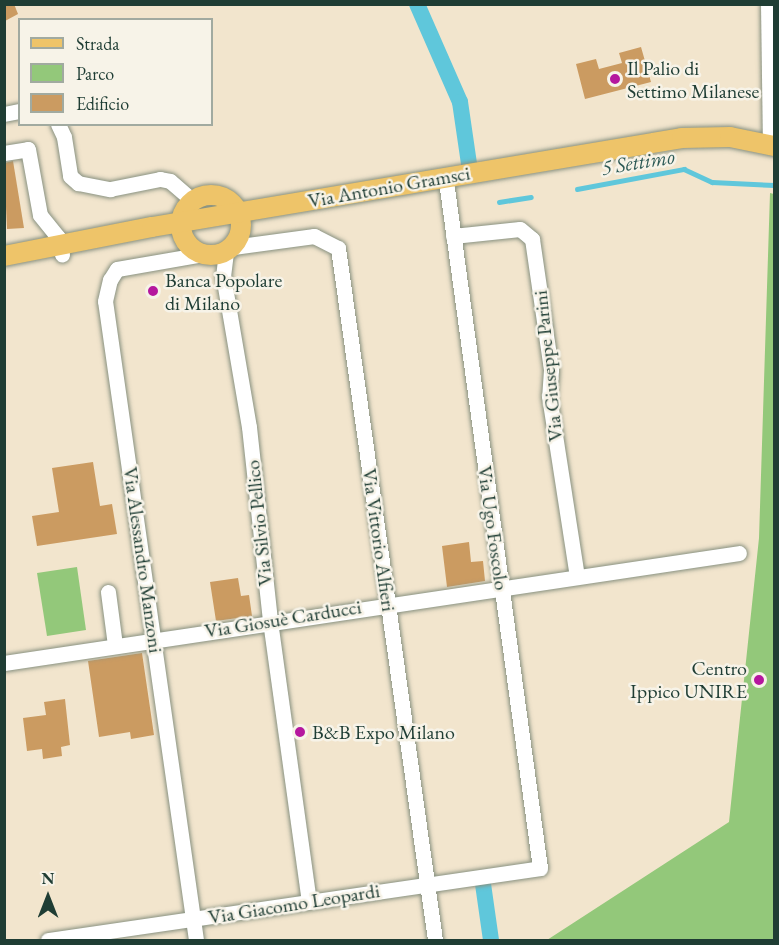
<!DOCTYPE html>
<html>
<head>
<meta charset="utf-8">
<style>
  body { margin:0 }
  #map { position:relative; width:779px; height:945px; overflow:hidden; background:#f2e5cd; font-family:"EB Garamond",serif }
  div>[style] { position:absolute }
  [style*='--x'] { left:calc(var(--x)*1px); top:calc(var(--y)*1px); width:calc(var(--w)*1px); rotate:calc(var(--a)*1deg) }
  .green>* { inset:0; background:#93c87a }
  .stream>* { height:4.5px; margin:-2.25px; padding:0 2.25px; transform-origin:2.25px; border-radius:2.25px; background:#5fc7db }
  .canal>* { height:16px; margin:-8px; padding:0 8px; transform-origin:8px; border-radius:8px; background:#5fc7db }
  .building>* { inset:0; background:#cb9b61 }
  .roads { filter:drop-shadow(0 0 2px #889180) drop-shadow(0 0 2px #889180) }
  .minor>* { height:15px; margin:-7.5px; padding:0 7.5px; transform-origin:7.5px; border-radius:7.5px; background:#fff }
  .major>* { height:20px; margin:-10px; padding:0 10px; transform-origin:10px; border-radius:10px; background:#eec469 }
  .major>.ring { margin:-10px; padding:0; box-sizing:content-box; background:none; border:20px solid #eec469; border-radius:50% }
  .dots>* { width:16px; height:16px; translate:-50% -50%; box-sizing:border-box; border:3px solid #f7f3e8; border-radius:50% }
  span { translate:-50% -50%; white-space:nowrap; text-align:center; line-height:1.15; -webkit-text-stroke:5px #f7f3e8; paint-order:stroke }
  .poi-label { font-size:20px; color:#1f3d34 }
  .left { translate:0 -50%; text-align:left }
  .right { translate:-100% -50%; text-align:right }
  .street-label { font-size:20px; color:#1f3d34 }
  .water-label { font-size:21px; color:#2c5955; font-style:italic }
  .frame { position:absolute; inset:0; border:6px solid #1f3d34; pointer-events:none }
  .legend { position:absolute; left:18px; top:18px; width:195px; height:108px; box-sizing:border-box; background:#f7f3e8; border:2px solid #a1aaa0; margin:0; padding:8px 10px; list-style:none; font-size:18px; color:#1f3d34 }
  .legend li { display:flex; align-items:center; gap:12px; height:30px }
  .legend b { width:30px; border:2px solid #a1aaa0 }
  .north { position:absolute; left:18px; top:867px; width:60px; height:60px; -webkit-text-stroke:4px #f7f3e8; paint-order:stroke; rotate:0deg; font-size:16px; font-weight:700; line-height:24px; text-align:center; color:#1f3d34 }
  .north::after { content:''; display:block; margin:auto; width:21px; height:27px; background:#1f3d34; clip-path:polygon(50% 0,100% 100%,50% 72%,0 100%) }
</style>
</head>
<body>
<div id="map">
  <div class="green">
    <div style="clip-path:polygon(770px 193px,774px 194px,774px 940px,547px 940px,729px 822px,759px 538px)"></div>
    <div style="clip-path:polygon(77px 567px,86px 630px,47px 636px,37px 573px)"></div>
  </div>
  <div class="stream">
    <div style="--x:577;--y:189;--w:109;--a:-10.6"></div>
    <div style="--x:684;--y:169;--w:31;--a:25"></div>
    <div style="--x:712;--y:182;--w:62;--a:2.8"></div>
    <div style="--x:499;--y:202;--w:32;--a:-9"></div>
  </div>
  <div class="canal">
    <div style="--x:417;--y:4;--w:107;--a:66.3"></div>
    <div style="--x:460;--y:102;--w:63;--a:81.7"></div>
    <div style="--x:483;--y:884;--w:57;--a:81.9"></div>
  </div>
  <div class="building">
    <div style="clip-path:polygon(4px 4px,14px 4px,18px 14px,5px 21px)"></div>
    <div style="clip-path:polygon(641px 47px,651px 82px,585px 99px,576px 64px,596px 59px,599px 69px,622px 63px,619px 53px)"></div>
    <div style="clip-path:polygon(13px 161px,24px 228px,7px 229px,4px 163px)"></div>
    <div style="clip-path:polygon(93px 462px,100px 506px,112px 504px,117px 534px,37px 546px,32px 516px,59px 512px,52px 468px)"></div>
    <div style="clip-path:polygon(469px 542px,471px 562px,483px 561px,485px 581px,447px 587px,442px 546px)"></div>
    <div style="clip-path:polygon(238px 578px,241px 596px,249px 595px,252px 616px,216px 621px,210px 582px)"></div>
    <div style="clip-path:polygon(142px 653px,154px 735px,131px 739px,130px 732px,99px 737px,88px 661px)"></div>
    <div style="clip-path:polygon(65px 699px,70px 745px,61px 747px,62px 756px,43px 759px,42px 749px,27px 751px,23px 718px,46px 715px,44px 702px)"></div>
  </div>
  <div class="roads">
    <div class="minor">
      <div style="--x:768;--y:4;--w:141;--a:89.2"></div>
      <div style="--x:4;--y:114;--w:16;--a:-11"></div>
      <div style="--x:58;--y:124;--w:14;--a:65"></div>
      <div style="--x:64;--y:137;--w:39;--a:81"></div>
      <div style="--x:70;--y:176;--w:11;--a:41"></div>
      <div style="--x:78;--y:183;--w:33;--a:11"></div>
      <div style="--x:110;--y:189;--w:51;--a:-11.3"></div>
      <div style="--x:160;--y:179;--w:10;--a:11"></div>
      <div style="--x:170;--y:181;--w:30;--a:41"></div>
      <div style="--x:4;--y:153;--w:24;--a:-9"></div>
      <div style="--x:28;--y:149;--w:67;--a:79.7"></div>
      <div style="--x:40;--y:215;--w:28;--a:51"></div>
      <div style="--x:58;--y:237;--w:18;--a:77"></div>
      <div style="--x:453;--y:236;--w:67;--a:-6"></div>
      <div style="--x:520;--y:229;--w:16;--a:40"></div>
      <div style="--x:532;--y:239;--w:132;--a:81.7"></div>
      <div style="--x:551;--y:370;--w:26;--a:94"></div>
      <div style="--x:549;--y:396;--w:182;--a:81.2"></div>
      <div style="--x:233;--y:247;--w:82;--a:-7.7"></div>
      <div style="--x:314;--y:236;--w:27;--a:27"></div>
      <div style="--x:338;--y:248;--w:699;--a:82.02"></div>
      <div style="--x:226;--y:252;--w:23;--a:97"></div>
      <div style="--x:223;--y:275;--w:154;--a:80.3"></div>
      <div style="--x:249;--y:427;--w:195;--a:83.8"></div>
      <div style="--x:270;--y:621;--w:283;--a:82.1"></div>
      <div style="--x:108;--y:592;--w:53;--a:82.5"></div>
      <div style="--x:4;--y:663;--w:743;--a:-8.51"></div>
      <div style="--x:48;--y:940;--w:497;--a:-8.3"></div>
      <div style="--x:540;--y:868;--w:686;--a:-97.79"></div>
      <div style="--x:196;--y:940;--w:645;--a:-98.1"></div>
      <div style="--x:105;--y:301;--w:22;--a:-77"></div>
      <div style="--x:110;--y:280;--w:13;--a:-58"></div>
      <div style="--x:117;--y:269;--w:87;--a:-9.9"></div>
    </div>
    <div class="major">
      <div class="ring" style="left:181px;top:195px;width:40px;height:40px"></div>
      <div style="--x:4;--y:256;--w:151;--a:-11.1"></div>
      <div style="--x:152;--y:227;--w:537;--a:-9.53"></div>
      <div style="--x:682;--y:138;--w:48;--a:-1.2"></div>
      <div style="--x:730;--y:137;--w:45;--a:11.6"></div>
    </div>
  </div>
  <div class="dots">
    <div style="left:615px;top:79px;background:#b5179e"></div>
    <div style="left:153px;top:291px;background:#b5179e"></div>
    <div style="left:759px;top:680px;background:#b5179e"></div>
    <div style="left:300px;top:732px;background:#b5179e"></div>
  </div>
  <div class="poi-label">
    <span class="left" style="left:627px;top:80px">Il Palio di<br>Settimo Milanese</span>
    <span class="left" style="left:165px;top:292px">Banca Popolare<br>di Milano</span>
    <span class="right" style="left:747px;top:680px">Centro<br>Ippico UNIRE</span>
    <span class="left" style="left:312px;top:732px">B&amp;B Expo Milano</span>
  </div>
  <div class="street-label">
    <span style="left:389px;top:187px;rotate:-10deg">Via Antonio Gramsci</span>
    <span style="left:548px;top:366px;rotate:-96deg">Via Giuseppe Parini</span>
    <span style="left:259px;top:523px;rotate:-96deg">Via Silvio Pellico</span>
    <span style="left:493px;top:528px;rotate:82deg">Via Ugo Foscolo</span>
    <span style="left:379px;top:540px;rotate:82deg">Via Vittorio Alfieri</span>
    <span style="left:143px;top:560px;rotate:82deg">Via Alessandro Manzoni</span>
    <span style="left:283px;top:619px;rotate:-9deg">Via Giosuè Carducci</span>
    <span style="left:294px;top:904px;rotate:-9deg">Via Giacomo Leopardi</span>
  </div>
  <div class="water-label">
    <span style="left:638px;top:162px;rotate:-9deg">5 Settimo</span>
  </div>
  <div class="frame"></div>
  <ul class="legend">
  <li><b style="height:8px;background:#eec469"></b>Strada</li>
  <li><b style="height:16px;background:#93c87a"></b>Parco</li>
  <li><b style="height:16px;background:#cb9b61"></b>Edificio</li>
  </ul>
  <div class="north">N</div>
</div>
</body>
</html>
